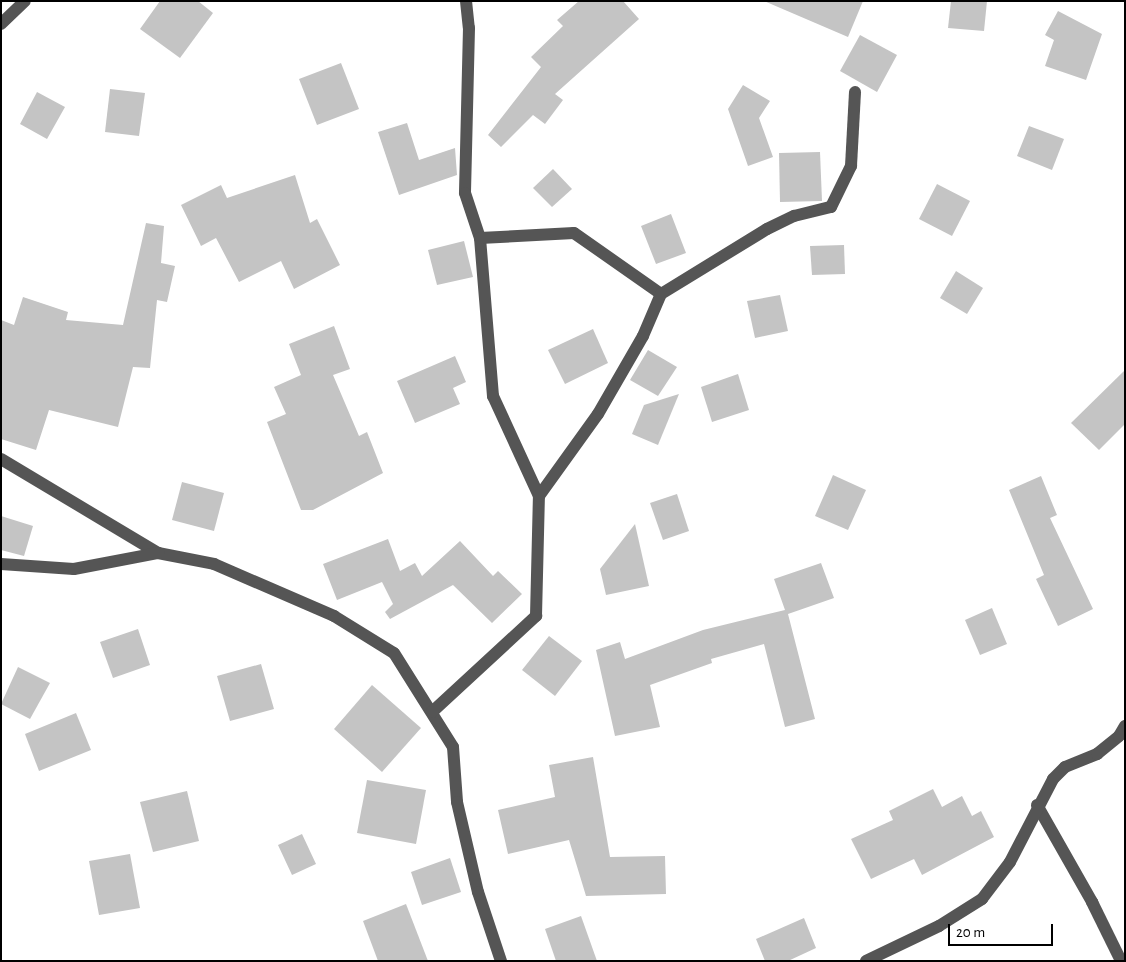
<!DOCTYPE html>
<html>
<head>
<meta charset="utf-8">
<style>
  body { margin:0 }
  #map { position:relative; width:1126px; height:962px; overflow:hidden; background:#fff; font-family:"Alegreya Sans",sans-serif }
  div>[style] { position:absolute }
  [style*='--x'] { left:calc(var(--x)*1px); top:calc(var(--y)*1px); width:calc(var(--w)*1px); rotate:calc(var(--a)*1deg) }
  .building>* { inset:0; background:#c4c4c4 }
  .minor>* { height:12px; margin:-6px; padding:0 6px; transform-origin:6px; border-radius:6px; background:#555 }
  span { translate:-50% -50%; white-space:nowrap; text-align:center; line-height:1.15; -webkit-text-stroke:5px #fff; paint-order:stroke }
  .frame { position:absolute; inset:0; border:2px solid #000; pointer-events:none }
  .scale { position:absolute; left:948px; top:924px; width:105px; height:22px; box-sizing:border-box; border:2px solid #000; border-top:0; padding-left:6px; font-size:15px; line-height:18px; white-space:nowrap; color:#000; -webkit-text-stroke:4px #fff; paint-order:stroke }
</style>
</head>
<body>
<div id="map">
  <div class="building">
    <div style="clip-path:polygon(160px 1px,198px 1px,213px 13px,180px 58px,140px 29px)"></div>
    <div style="clip-path:polygon(579px 1px,623px 1px,639px 19px,555px 94px,563px 100px,545px 124px,533px 115px,501px 147px,488px 135px,541px 67px,531px 57px,563px 26px,557px 20px)"></div>
    <div style="clip-path:polygon(764px 1px,863px 1px,848px 37px)"></div>
    <div style="clip-path:polygon(951px 1px,987px 1px,984px 31px,948px 28px)"></div>
    <div style="clip-path:polygon(1058px 11px,1102px 34px,1086px 80px,1045px 66px,1054px 40px,1045px 35px)"></div>
    <div style="clip-path:polygon(860px 35px,897px 55px,877px 92px,840px 71px)"></div>
    <div style="clip-path:polygon(341px 63px,359px 109px,317px 125px,299px 79px)"></div>
    <div style="clip-path:polygon(743px 85px,770px 101px,759px 118px,773px 157px,748px 166px,728px 109px)"></div>
    <div style="clip-path:polygon(110px 89px,145px 93px,139px 136px,105px 132px)"></div>
    <div style="clip-path:polygon(37px 92px,65px 107px,47px 139px,20px 124px)"></div>
    <div style="clip-path:polygon(407px 123px,419px 160px,455px 148px,457px 175px,399px 195px,378px 132px)"></div>
    <div style="clip-path:polygon(1029px 126px,1064px 139px,1052px 170px,1017px 156px)"></div>
    <div style="clip-path:polygon(820px 152px,822px 201px,780px 202px,779px 153px)"></div>
    <div style="clip-path:polygon(553px 169px,572px 189px,552px 207px,533px 188px)"></div>
    <div style="clip-path:polygon(295px 175px,310px 223px,317px 219px,340px 265px,294px 289px,281px 261px,239px 282px,216px 238px,201px 246px,181px 205px,221px 185px,227px 198px)"></div>
    <div style="clip-path:polygon(937px 184px,970px 201px,952px 236px,919px 219px)"></div>
    <div style="clip-path:polygon(671px 214px,686px 253px,656px 264px,641px 226px)"></div>
    <div style="clip-path:polygon(146px 223px,164px 226px,161px 263px,175px 266px,167px 302px,157px 300px,150px 368px,133px 367px,118px 427px,49px 410px,36px 450px,1px 439px,1px 320px,14px 325px,23px 297px,68px 312px,66px 320px,123px 325px)"></div>
    <div style="clip-path:polygon(464px 241px,473px 277px,437px 285px,428px 250px)"></div>
    <div style="clip-path:polygon(844px 245px,845px 274px,812px 275px,810px 246px)"></div>
    <div style="clip-path:polygon(956px 271px,983px 288px,967px 314px,940px 298px)"></div>
    <div style="clip-path:polygon(780px 295px,788px 331px,755px 338px,747px 301px)"></div>
    <div style="clip-path:polygon(334px 326px,350px 369px,333px 375px,359px 436px,367px 432px,383px 473px,313px 510px,301px 510px,267px 422px,286px 414px,274px 387px,301px 375px,289px 344px)"></div>
    <div style="clip-path:polygon(593px 329px,608px 363px,565px 384px,548px 350px)"></div>
    <div style="clip-path:polygon(648px 350px,677px 367px,658px 396px,630px 380px)"></div>
    <div style="clip-path:polygon(455px 356px,466px 382px,453px 388px,460px 404px,415px 423px,397px 381px)"></div>
    <div style="clip-path:polygon(1125px 370px,1125px 424px,1099px 450px,1071px 423px)"></div>
    <div style="clip-path:polygon(738px 374px,749px 410px,712px 422px,701px 387px)"></div>
    <div style="clip-path:polygon(679px 394px,658px 445px,632px 434px,644px 405px)"></div>
    <div style="clip-path:polygon(833px 475px,866px 490px,848px 530px,815px 516px)"></div>
    <div style="clip-path:polygon(1041px 476px,1057px 515px,1050px 518px,1093px 609px,1058px 626px,1036px 579px,1044px 575px,1009px 490px)"></div>
    <div style="clip-path:polygon(182px 482px,224px 493px,214px 531px,172px 520px)"></div>
    <div style="clip-path:polygon(677px 494px,689px 531px,663px 540px,650px 503px)"></div>
    <div style="clip-path:polygon(1px 516px,33px 526px,24px 556px,1px 550px)"></div>
    <div style="clip-path:polygon(635px 524px,649px 586px,606px 595px,600px 569px)"></div>
    <div style="clip-path:polygon(388px 539px,400px 571px,415px 563px,422px 576px,460px 541px,493px 576px,498px 571px,522px 594px,492px 623px,453px 585px,390px 619px,385px 612px,393px 604px,382px 582px,337px 600px,323px 564px)"></div>
    <div style="clip-path:polygon(821px 563px,834px 598px,788px 614px,815px 719px,785px 727px,764px 644px,711px 659px,712px 663px,650px 685px,660px 727px,615px 736px,596px 650px,620px 642px,625px 659px,703px 630px,785px 610px,774px 579px)"></div>
    <div style="clip-path:polygon(992px 608px,1007px 644px,980px 655px,965px 620px)"></div>
    <div style="clip-path:polygon(138px 629px,150px 665px,113px 678px,100px 642px)"></div>
    <div style="clip-path:polygon(549px 636px,582px 661px,555px 696px,522px 670px)"></div>
    <div style="clip-path:polygon(261px 664px,274px 709px,230px 721px,217px 676px)"></div>
    <div style="clip-path:polygon(18px 667px,50px 683px,30px 719px,1px 704px)"></div>
    <div style="clip-path:polygon(372px 685px,421px 728px,382px 772px,334px 729px)"></div>
    <div style="clip-path:polygon(76px 713px,91px 750px,39px 771px,25px 734px)"></div>
    <div style="clip-path:polygon(593px 757px,610px 857px,665px 856px,666px 894px,586px 896px,569px 840px,508px 854px,498px 810px,555px 797px,549px 765px)"></div>
    <div style="clip-path:polygon(367px 780px,426px 790px,416px 844px,357px 833px)"></div>
    <div style="clip-path:polygon(933px 789px,942px 807px,962px 796px,972px 816px,981px 811px,994px 837px,922px 875px,914px 859px,871px 879px,851px 839px,893px 820px,889px 811px)"></div>
    <div style="clip-path:polygon(187px 791px,199px 841px,153px 852px,140px 802px)"></div>
    <div style="clip-path:polygon(302px 834px,316px 864px,292px 875px,278px 845px)"></div>
    <div style="clip-path:polygon(130px 854px,140px 908px,99px 915px,89px 861px)"></div>
    <div style="clip-path:polygon(450px 858px,461px 892px,422px 905px,411px 872px)"></div>
    <div style="clip-path:polygon(406px 904px,428px 961px,378px 961px,363px 921px)"></div>
    <div style="clip-path:polygon(581px 916px,597px 961px,556px 961px,545px 929px)"></div>
    <div style="clip-path:polygon(804px 918px,816px 948px,788px 961px,765px 961px,756px 939px)"></div>
  </div>
  <div class="minor">
    <div style="--x:466;--y:1;--w:27;--a:84"></div>
    <div style="--x:469;--y:28;--w:165;--a:91.4"></div>
    <div style="--x:465;--y:193;--w:47;--a:71.6"></div>
    <div style="--x:480;--y:238;--w:159;--a:85.3"></div>
    <div style="--x:493;--y:396;--w:110;--a:65.3"></div>
    <div style="--x:1;--y:24;--w:33;--a:-44"></div>
    <div style="--x:480;--y:238;--w:94;--a:-3"></div>
    <div style="--x:574;--y:233;--w:106;--a:35"></div>
    <div style="--x:661;--y:294;--w:124;--a:-31.5"></div>
    <div style="--x:767;--y:229;--w:30;--a:-26"></div>
    <div style="--x:794;--y:216;--w:38;--a:-14"></div>
    <div style="--x:831;--y:207;--w:46;--a:-64"></div>
    <div style="--x:851;--y:166;--w:74;--a:-86.9"></div>
    <div style="--x:1;--y:459;--w:183;--a:30.9"></div>
    <div style="--x:158;--y:553;--w:57;--a:11.1"></div>
    <div style="--x:214;--y:564;--w:131;--a:23.4"></div>
    <div style="--x:334;--y:616;--w:70;--a:31.7"></div>
    <div style="--x:394;--y:653;--w:111;--a:57.9"></div>
    <div style="--x:453;--y:747;--w:55;--a:85.8"></div>
    <div style="--x:457;--y:802;--w:92;--a:76.9"></div>
    <div style="--x:478;--y:892;--w:73;--a:71.6"></div>
    <div style="--x:1;--y:564;--w:73;--a:3.9"></div>
    <div style="--x:74;--y:569;--w:86;--a:-10.8"></div>
    <div style="--x:432;--y:712;--w:142;--a:-42.7"></div>
    <div style="--x:536;--y:616;--w:120;--a:-88.6"></div>
    <div style="--x:539;--y:496;--w:101;--a:-54.3"></div>
    <div style="--x:598;--y:414;--w:90;--a:-60"></div>
    <div style="--x:643;--y:336;--w:46;--a:-66.8"></div>
    <div style="--x:1037;--y:805;--w:112;--a:60.4"></div>
    <div style="--x:1092;--y:902;--w:66;--a:63.8"></div>
    <div style="--x:866;--y:961;--w:81;--a:-25.6"></div>
    <div style="--x:939;--y:926;--w:51;--a:-32.1"></div>
    <div style="--x:982;--y:899;--w:46;--a:-52.9"></div>
    <div style="--x:1010;--y:862;--w:93;--a:-62.6"></div>
    <div style="--x:1053;--y:779;--w:17;--a:-45"></div>
    <div style="--x:1065;--y:767;--w:35;--a:-22"></div>
    <div style="--x:1097;--y:754;--w:28;--a:-39"></div>
    <div style="--x:1119;--y:736;--w:12;--a:-59"></div>
  </div>
  <div class="frame"></div>
  <div class="scale">20 m</div>
</div>
</body>
</html>
